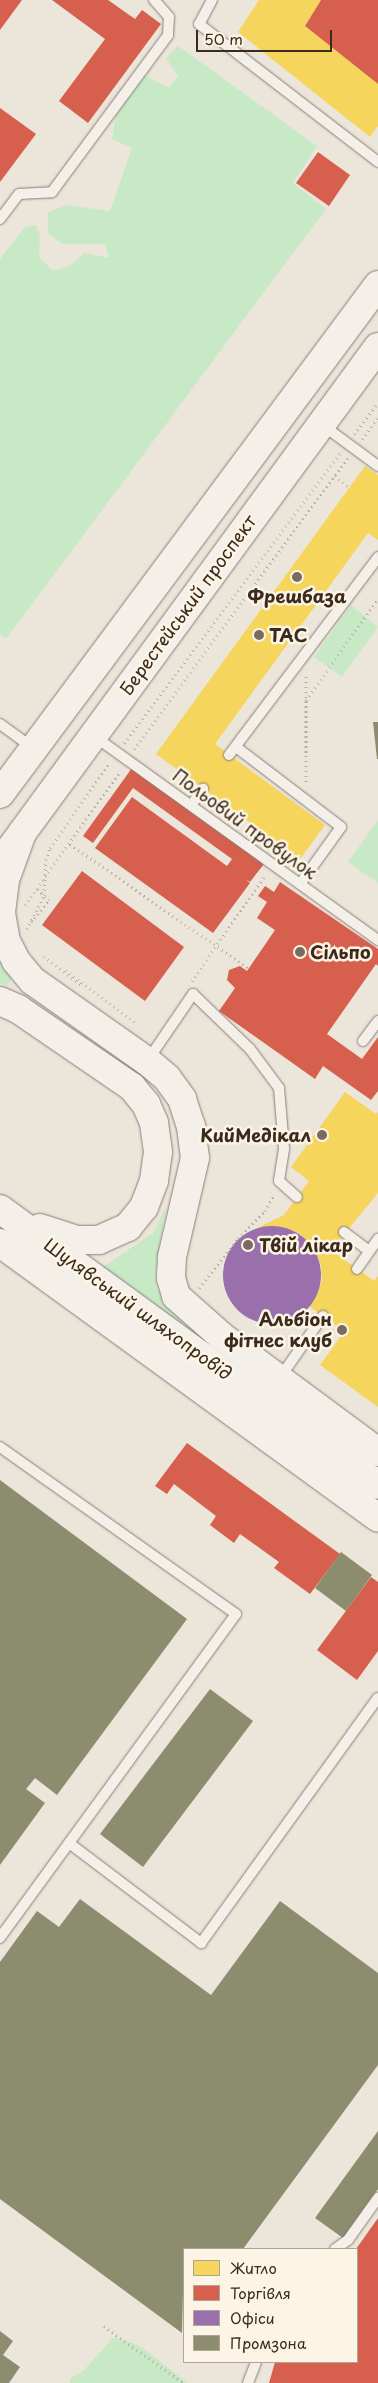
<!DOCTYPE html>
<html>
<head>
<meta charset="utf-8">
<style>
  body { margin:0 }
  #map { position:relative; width:378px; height:2383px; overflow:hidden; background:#ece5da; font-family:"Playpen Sans",sans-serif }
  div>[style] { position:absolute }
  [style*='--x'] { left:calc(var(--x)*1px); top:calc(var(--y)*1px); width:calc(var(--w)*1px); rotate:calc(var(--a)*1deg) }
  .green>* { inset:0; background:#c8e9c6 }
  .homes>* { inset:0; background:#f6d55c }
  .shops>* { inset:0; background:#d6604d }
  .offices>* { inset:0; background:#9970ab }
  .round { border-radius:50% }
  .industry>* { inset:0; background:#8c8c6e }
  .path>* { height:3px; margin-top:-1.5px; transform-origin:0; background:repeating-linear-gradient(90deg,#b1ada6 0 1px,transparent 0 5px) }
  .roads { filter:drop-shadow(0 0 1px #867f78) drop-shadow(0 0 1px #867f78) }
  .service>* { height:10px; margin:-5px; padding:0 5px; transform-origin:5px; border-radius:5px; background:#f4f0e9 }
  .primary>* { height:28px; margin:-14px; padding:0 14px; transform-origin:14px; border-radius:14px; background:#f4f0e9 }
  .dots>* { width:14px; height:14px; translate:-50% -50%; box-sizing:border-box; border:2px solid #fcf5e5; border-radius:50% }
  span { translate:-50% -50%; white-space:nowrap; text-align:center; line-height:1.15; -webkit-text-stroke:5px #fcf5e5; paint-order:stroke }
  .poi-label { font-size:18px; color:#3b2a1e; font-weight:700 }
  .left { translate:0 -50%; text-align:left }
  .right { translate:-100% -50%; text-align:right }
  .street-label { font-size:18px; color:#3b2a1e }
  .legend { position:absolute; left:183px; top:2248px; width:175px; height:115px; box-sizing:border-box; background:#fcf5e5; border:1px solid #afa495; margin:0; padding:6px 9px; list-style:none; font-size:15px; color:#3b2a1e }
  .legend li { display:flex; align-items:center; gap:10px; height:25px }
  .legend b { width:25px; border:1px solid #afa495 }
  .scale { position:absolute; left:196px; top:30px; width:136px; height:22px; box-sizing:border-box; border:2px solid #3b2a1e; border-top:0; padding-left:6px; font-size:15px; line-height:18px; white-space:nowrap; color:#3b2a1e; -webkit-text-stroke:4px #fcf5e5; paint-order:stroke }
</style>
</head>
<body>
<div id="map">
  <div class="green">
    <div style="clip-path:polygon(178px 46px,317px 146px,293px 183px,326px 209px,6px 639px,0 634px,0 259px,25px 227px,36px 225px,40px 236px,39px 257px,53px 271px,71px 265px,84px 253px,109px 258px,105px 244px,62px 244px,48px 233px,48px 213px,65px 205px,110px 211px,132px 148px,112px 139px,120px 89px,146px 76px,169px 88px,178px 76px,166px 58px)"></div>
    <div style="clip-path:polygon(351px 605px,378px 627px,342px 677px,314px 657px)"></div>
    <div style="clip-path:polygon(378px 820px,378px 883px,348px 862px)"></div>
    <div style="clip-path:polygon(0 957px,13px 977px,7px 985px,0 984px)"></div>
    <div style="clip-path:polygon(166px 1207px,155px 1271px,157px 1289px,183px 1317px,181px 1324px,103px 1267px,153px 1233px)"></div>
    <div style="clip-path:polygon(114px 2337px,140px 2346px,188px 2383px,70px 2383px,70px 2379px,84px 2370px)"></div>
  </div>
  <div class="homes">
    <div style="clip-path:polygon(259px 0,321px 0,305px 26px,378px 84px,378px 126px,370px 137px,238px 32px)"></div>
    <div style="clip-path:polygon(365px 466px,378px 475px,378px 540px,368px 533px,215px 744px,325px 825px,300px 859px,156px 754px)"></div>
    <div style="clip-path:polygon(345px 1092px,376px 1114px,378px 1112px,378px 1193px,331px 1250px,374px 1281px,378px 1276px,378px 1407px,320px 1365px,344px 1332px,310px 1307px,322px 1281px,321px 1265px,310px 1244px,299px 1233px,284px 1227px,255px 1229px,284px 1215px,309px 1181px,291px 1167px)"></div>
  </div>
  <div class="shops">
    <div style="clip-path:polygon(0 0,22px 0,0 30px)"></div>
    <div style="clip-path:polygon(52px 0,108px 0,135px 19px,142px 10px,161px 24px,88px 123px,59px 101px,105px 39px)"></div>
    <div style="clip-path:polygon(321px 0,378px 0,378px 84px,305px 26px)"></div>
    <div style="clip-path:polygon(0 108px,36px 134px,0 182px)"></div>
    <div style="clip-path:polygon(318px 152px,350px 175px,329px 206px,296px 183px)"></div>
    <div style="clip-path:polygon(132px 768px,264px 864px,250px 882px,245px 879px,250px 883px,213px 933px,95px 848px,132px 797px,227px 866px,232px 859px,133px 788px,93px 843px,83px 836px)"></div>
    <div style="clip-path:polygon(82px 871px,184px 947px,145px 1001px,42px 925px)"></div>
    <div style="clip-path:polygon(280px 882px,378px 949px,378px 966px,376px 964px,327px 1034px,362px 1059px,378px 1037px,378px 1091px,371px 1100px,323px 1066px,315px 1079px,219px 1011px,235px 988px,227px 980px,229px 970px,240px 966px,247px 971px,275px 930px,257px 918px,267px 902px,258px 896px,265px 886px,274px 892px)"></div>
    <div style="clip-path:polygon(187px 1443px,340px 1554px,310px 1594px,274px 1568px,279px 1562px,240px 1534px,234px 1543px,210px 1525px,216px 1516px,174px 1484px,167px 1494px,155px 1486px)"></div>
    <div style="clip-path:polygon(371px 1577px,378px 1582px,378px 1651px,357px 1680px,317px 1650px)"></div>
    <div style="clip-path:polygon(378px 2218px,378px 2383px,269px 2383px,275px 2362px,357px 2362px,356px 2249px)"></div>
  </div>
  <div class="offices">
    <div class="round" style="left:223px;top:1226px;width:98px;height:98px"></div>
  </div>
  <div class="industry">
    <div style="clip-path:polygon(373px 722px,378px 722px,378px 759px,377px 759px)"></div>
    <div style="clip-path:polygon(0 1480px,187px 1619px,57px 1795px,35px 1778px,26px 1789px,45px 1803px,0 1865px)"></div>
    <div style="clip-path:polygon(341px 1552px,372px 1575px,346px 1611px,315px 1588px)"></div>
    <div style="clip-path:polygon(210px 1689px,253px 1721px,143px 1867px,100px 1834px)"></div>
    <div style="clip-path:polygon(80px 1899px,211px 1995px,280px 1901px,378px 1973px,378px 2065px,243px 2249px,184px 2249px,182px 2333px,0 2199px,0 1962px,37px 1911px,59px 1927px)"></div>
    <div style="clip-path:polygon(378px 2131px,378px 2189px,343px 2238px,315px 2218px)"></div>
    <div style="clip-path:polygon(0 2331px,13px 2341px,3px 2355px,20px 2367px,9px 2383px,0 2383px)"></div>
  </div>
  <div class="path">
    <div style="--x:354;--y:434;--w:40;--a:-53"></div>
    <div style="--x:362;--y:439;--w:27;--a:-54"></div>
    <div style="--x:335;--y:476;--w:18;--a:38"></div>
    <div style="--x:306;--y:676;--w:109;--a:90"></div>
    <div style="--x:306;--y:700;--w:124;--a:-54.5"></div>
    <div style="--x:124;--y:743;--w:362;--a:-53.3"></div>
    <div style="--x:134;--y:749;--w:361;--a:-53.7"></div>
    <div style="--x:70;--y:844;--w:218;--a:34.9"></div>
    <div style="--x:25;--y:905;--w:163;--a:-54.5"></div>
    <div style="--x:31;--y:922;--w:28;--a:-51"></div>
    <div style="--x:49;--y:900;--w:16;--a:-137"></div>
    <div style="--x:27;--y:929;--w:38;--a:-63"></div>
    <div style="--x:44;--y:895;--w:35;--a:-87"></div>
    <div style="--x:46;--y:860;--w:13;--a:-72"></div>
    <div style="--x:50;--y:848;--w:103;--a:-54.9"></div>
    <div style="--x:44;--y:956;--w:49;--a:37.6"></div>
    <div style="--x:66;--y:970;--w:86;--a:37"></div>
    <div style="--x:192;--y:981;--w:129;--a:-55.4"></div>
    <div style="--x:199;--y:1288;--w:63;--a:-52"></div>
    <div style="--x:238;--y:1238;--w:38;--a:-45"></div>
    <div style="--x:265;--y:1211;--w:20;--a:-60"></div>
    <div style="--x:104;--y:2326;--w:97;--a:35.8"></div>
  </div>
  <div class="roads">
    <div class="service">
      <div style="--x:212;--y:0;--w:27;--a:118"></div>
      <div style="--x:199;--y:24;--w:226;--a:37.6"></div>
      <div style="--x:0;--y:219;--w:31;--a:-53"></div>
      <div style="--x:19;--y:194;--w:33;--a:-3"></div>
      <div style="--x:52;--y:192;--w:195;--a:-53.5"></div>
      <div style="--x:168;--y:35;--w:18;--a:-87"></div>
      <div style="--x:169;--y:17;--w:23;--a:-131"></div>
      <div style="--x:321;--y:424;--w:71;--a:36.4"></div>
      <div style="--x:0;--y:724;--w:41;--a:36"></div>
      <div style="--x:94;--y:736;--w:350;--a:35.7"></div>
      <div style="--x:236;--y:747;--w:132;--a:37.3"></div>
      <div style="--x:341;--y:827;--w:70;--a:125.7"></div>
      <div style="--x:229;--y:755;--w:248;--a:-53"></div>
      <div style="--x:192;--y:804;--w:19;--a:-54"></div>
      <div style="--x:363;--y:1041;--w:25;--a:-53"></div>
      <div style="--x:148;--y:1060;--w:80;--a:-55.7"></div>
      <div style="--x:193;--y:994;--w:79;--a:44"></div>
      <div style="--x:250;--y:1049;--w:49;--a:53.4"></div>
      <div style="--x:279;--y:1088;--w:61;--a:85.3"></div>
      <div style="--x:284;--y:1149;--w:32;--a:99"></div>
      <div style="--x:279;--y:1181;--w:24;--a:42"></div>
      <div style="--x:344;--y:1232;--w:31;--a:37"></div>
      <div style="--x:357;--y:1269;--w:37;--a:-55"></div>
      <div style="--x:279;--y:1379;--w:77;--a:-55.1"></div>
      <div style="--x:0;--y:1447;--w:289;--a:35.3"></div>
      <div style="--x:236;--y:1614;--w:401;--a:126.1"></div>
      <div style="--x:69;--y:1843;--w:166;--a:37.1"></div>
      <div style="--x:201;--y:1943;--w:302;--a:-54.2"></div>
      <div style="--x:335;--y:2249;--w:16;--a:-35"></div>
      <div style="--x:348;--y:2240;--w:52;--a:-54.5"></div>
      <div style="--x:248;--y:2383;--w:22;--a:-69"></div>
    </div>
    <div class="primary">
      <div style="--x:0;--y:794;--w:634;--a:-53.4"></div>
      <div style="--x:22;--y:833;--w:50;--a:109.9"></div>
      <div style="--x:5;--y:880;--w:33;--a:97"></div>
      <div style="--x:1;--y:913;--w:28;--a:80"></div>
      <div style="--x:6;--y:941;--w:22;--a:63"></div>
      <div style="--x:16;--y:961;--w:26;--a:50"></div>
      <div style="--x:33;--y:981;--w:139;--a:35.1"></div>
      <div style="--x:147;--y:1061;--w:26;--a:40"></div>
      <div style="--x:167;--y:1078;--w:26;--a:54"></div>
      <div style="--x:182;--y:1099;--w:28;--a:72"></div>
      <div style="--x:191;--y:1126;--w:32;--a:83"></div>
      <div style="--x:195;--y:1158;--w:102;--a:103.1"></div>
      <div style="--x:172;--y:1257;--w:21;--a:93"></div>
      <div style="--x:171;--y:1278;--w:19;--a:74"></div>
      <div style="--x:176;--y:1296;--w:60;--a:41.6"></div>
      <div style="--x:221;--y:1336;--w:195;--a:36.5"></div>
      <div style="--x:11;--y:848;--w:621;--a:-53.78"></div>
      <div style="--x:0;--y:1001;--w:20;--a:24"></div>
      <div style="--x:18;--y:1009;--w:138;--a:34.4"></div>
      <div style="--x:132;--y:1087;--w:22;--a:51"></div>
      <div style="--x:146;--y:1104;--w:21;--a:67"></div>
      <div style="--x:154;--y:1123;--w:29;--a:82"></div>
      <div style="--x:158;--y:1152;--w:29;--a:98"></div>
      <div style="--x:154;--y:1181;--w:28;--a:111"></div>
      <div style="--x:144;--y:1207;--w:26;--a:129"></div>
      <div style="--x:128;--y:1227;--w:32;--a:156"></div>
      <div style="--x:99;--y:1240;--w:22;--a:180"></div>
      <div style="--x:77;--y:1240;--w:39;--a:-162"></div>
      <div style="--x:0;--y:1209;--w:468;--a:36.1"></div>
      <div style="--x:0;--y:1243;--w:467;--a:36"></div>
    </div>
  </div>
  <div class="dots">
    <div style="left:297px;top:577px;background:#796b60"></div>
    <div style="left:259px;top:635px;background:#796b60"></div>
    <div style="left:300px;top:952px;background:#796b60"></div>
    <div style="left:322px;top:1135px;background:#796b60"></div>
    <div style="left:248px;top:1245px;background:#796b60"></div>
    <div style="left:342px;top:1330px;background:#796b60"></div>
  </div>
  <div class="poi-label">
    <span style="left:297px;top:596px">Фрешбаза</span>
    <span class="left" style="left:269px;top:635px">ТАС</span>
    <span class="left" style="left:310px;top:952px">Сільпо</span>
    <span class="right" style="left:311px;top:1135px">КийМедікал</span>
    <span class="left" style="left:259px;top:1245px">Твій лікар</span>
    <span class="right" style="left:332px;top:1330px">Альбіон<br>фітнес клуб</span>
  </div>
  <div class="street-label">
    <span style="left:188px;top:605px;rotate:-54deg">Берестейський проспект</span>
    <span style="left:245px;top:824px;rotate:36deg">Польовий провулок</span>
    <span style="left:138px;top:1309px;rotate:36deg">Шулявський шляхопровід</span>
  </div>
  <ul class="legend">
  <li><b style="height:14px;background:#f6d55c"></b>Житло</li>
  <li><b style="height:14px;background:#d6604d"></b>Торгівля</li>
  <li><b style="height:14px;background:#9970ab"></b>Офіси</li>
  <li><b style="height:14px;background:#8c8c6e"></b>Промзона</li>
  </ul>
  <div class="scale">50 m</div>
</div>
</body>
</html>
